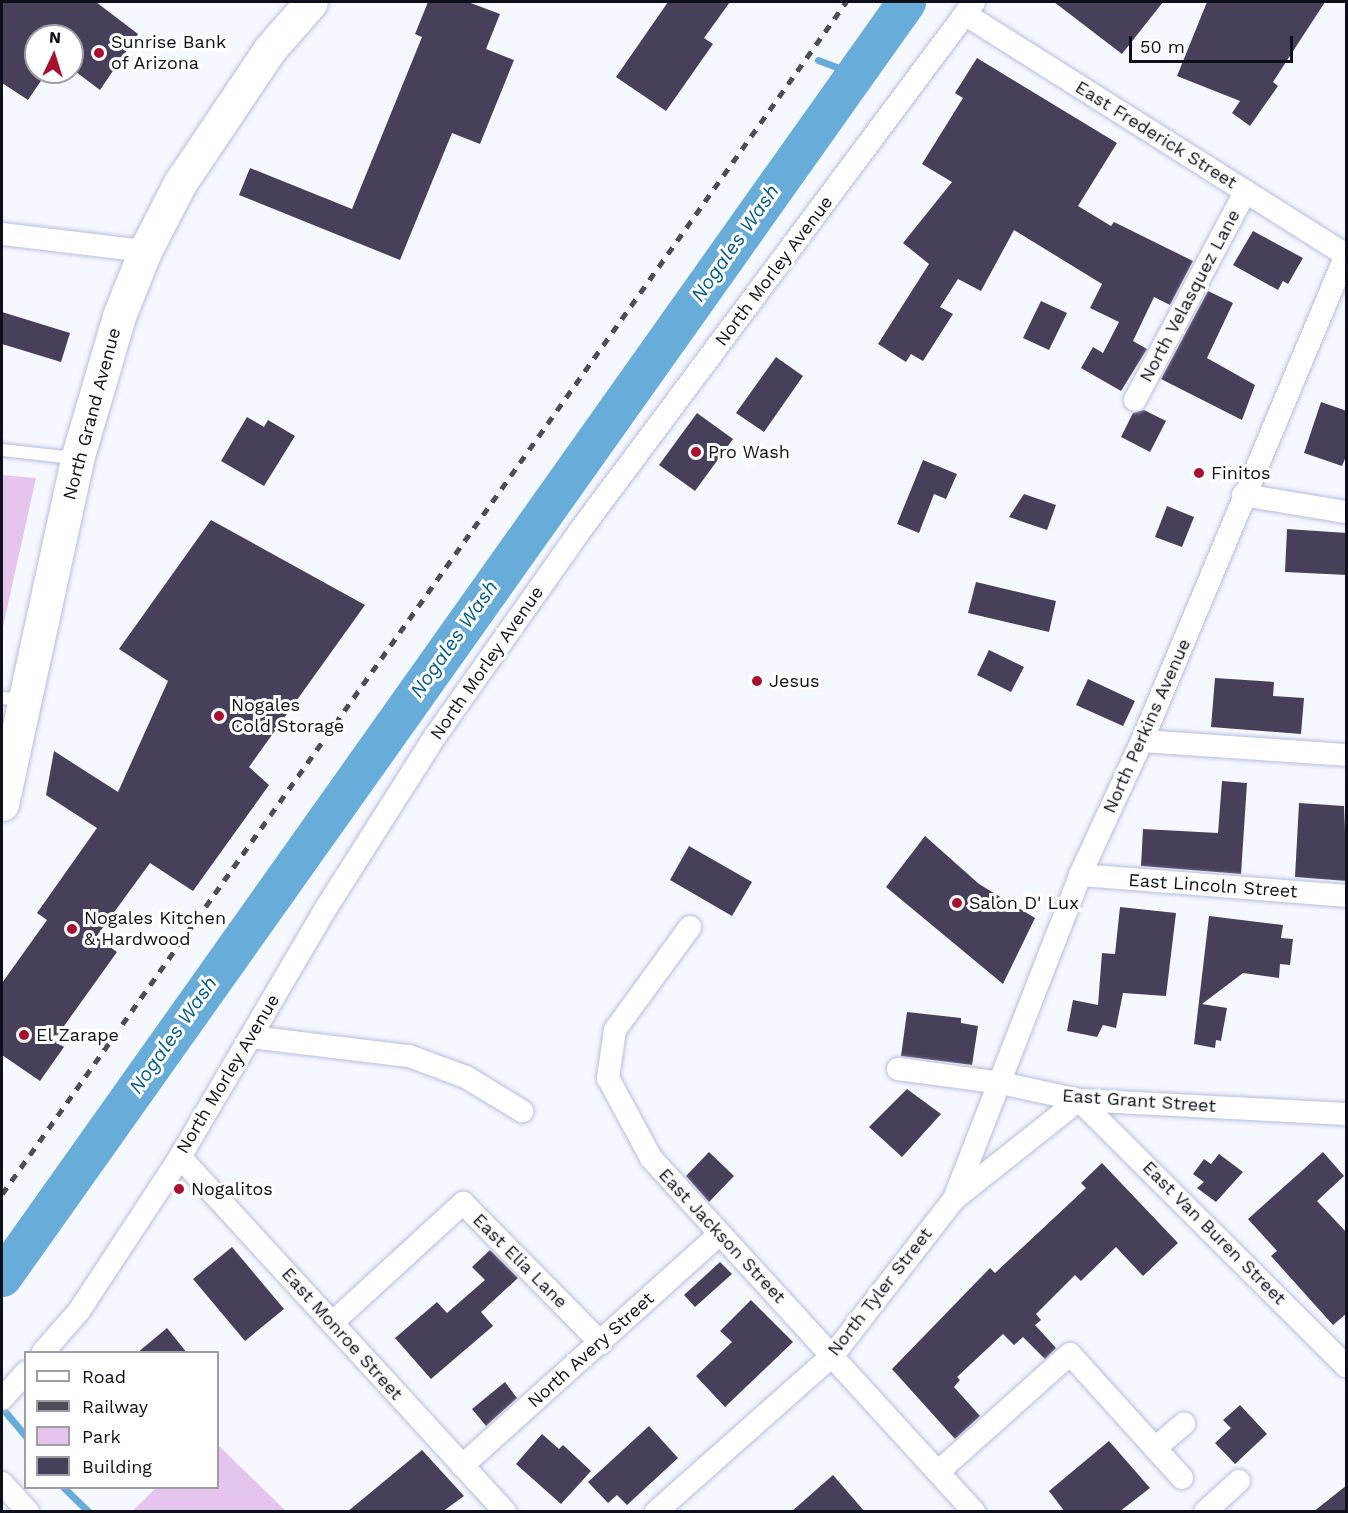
<!DOCTYPE html>
<html>
<head>
<meta charset="utf-8">
<style>
  body { margin:0 }
  #map { position:relative; width:1348px; height:1513px; overflow:hidden; background:#f6f8ff; font-family:"Work Sans",sans-serif }
  div>[style] { position:absolute }
  [style*='--x'] { left:calc(var(--x)*1px); top:calc(var(--y)*1px); width:calc(var(--w)*1px); rotate:calc(var(--a)*1deg) }
  .green>* { inset:0; background:#e5c5ee }
  .stream>* { height:7px; margin:-3.5px; padding:0 3.5px; transform-origin:3.5px; border-radius:3.5px; background:#68acd9 }
  .river>* { height:39px; margin:-19.5px; padding:0 19.5px; transform-origin:19.5px; border-radius:19.5px; background:#68acd9 }
  .building>* { inset:0; background:#483f5b }
  .roads { filter:drop-shadow(0 0 2px #b8bdde) drop-shadow(0 0 2px #b8bdde) }
  .service>* { height:12px; margin:-6px; padding:0 6px; transform-origin:6px; border-radius:6px; background:#fff }
  .minor>* { height:22px; margin:-11px; padding:0 11px; transform-origin:11px; border-radius:11px; background:#fff }
  .primary>* { height:33px; margin:-16.5px; padding:0 16.5px; transform-origin:16.5px; border-radius:16.5px; background:#fff }
  .rail>* { height:4.5px; margin-top:-2.25px; transform-origin:0; background:repeating-linear-gradient(90deg,#4c4e57 0 8px,transparent 0 16px) }
  .dots>* { width:16px; height:16px; translate:-50% -50%; box-sizing:border-box; border:3px solid #fff; border-radius:50% }
  span { translate:-50% -50%; white-space:nowrap; text-align:center; line-height:1.15; -webkit-text-stroke:6px #fff; paint-order:stroke }
  .poi-label { font-size:18px; color:#0d0f1a }
  .left { translate:0 -50%; text-align:left }
  .street-label { font-size:18px; color:#0d0f1a }
  .water-label { font-size:20px; color:#015c86; font-style:italic }
  .frame { position:absolute; inset:0; border:3px solid #0d0f1a; pointer-events:none }
  .legend { position:absolute; left:24px; top:1351px; width:195px; height:138px; box-sizing:border-box; background:#fff; border:2px solid #9e9fa3; margin:0; padding:8px 10px; list-style:none; font-size:18px; color:#0d0f1a }
  .legend li { display:flex; align-items:center; gap:12px; height:30px }
  .legend b { width:30px; border:2px solid #9e9fa3 }
  .north { position:absolute; left:24px; top:24px; width:60px; height:60px; box-sizing:border-box; background:#fff; border:2px solid #9e9fa3; border-radius:50%; rotate:4deg; font-size:16px; font-weight:700; line-height:24px; text-align:center; color:#0d0f1a }
  .north::after { content:''; display:block; margin:auto; width:21px; height:27px; background:#a81030; clip-path:polygon(50% 0,100% 100%,50% 72%,0 100%) }
  .scale { position:absolute; left:1129px; top:36px; width:164px; height:27px; box-sizing:border-box; border:3px solid #0d0f1a; border-top:0; padding-left:8px; font-size:18px; line-height:21px; white-space:nowrap; color:#0d0f1a; -webkit-text-stroke:4px #fff; paint-order:stroke }
</style>
</head>
<body>
<div id="map">
  <div class="green">
    <div style="clip-path:polygon(2px 475px,36px 478px,2px 631px)"></div>
    <div style="clip-path:polygon(218px 1445px,286px 1511px,132px 1511px,156px 1488px,218px 1488px)"></div>
  </div>
  <div class="stream">
    <div style="--x:818;--y:60;--w:40;--a:21"></div>
    <div style="--x:2;--y:1408;--w:38;--a:50"></div>
    <div style="--x:64;--y:1488;--w:35;--a:44"></div>
  </div>
  <div class="river">
    <div style="--x:2;--y:1277;--w:1563;--a:-54.66"></div>
  </div>
  <div class="building">
    <div style="clip-path:polygon(2px 2px,96px 2px,138px 34px,100px 90px,72px 69px,72px 36px,36px 36px,36px 72px,47px 72px,28px 100px,2px 83px)"></div>
    <div style="clip-path:polygon(428px 2px,468px 2px,500px 14px,486px 49px,514px 60px,480px 144px,452px 133px,400px 260px,239px 195px,250px 168px,352px 209px,422px 37px,415px 34px)"></div>
    <div style="clip-path:polygon(668px 2px,730px 2px,704px 38px,713px 44px,666px 111px,616px 77px)"></div>
    <div style="clip-path:polygon(1054px 2px,1163px 2px,1122px 54px)"></div>
    <div style="clip-path:polygon(1207px 2px,1325px 2px,1273px 82px,1278px 86px,1250px 126px,1232px 113px,1240px 101px,1177px 76px)"></div>
    <div style="clip-path:polygon(977px 58px,1117px 143px,1078px 206px,1111px 226px,1114px 222px,1193px 261px,1170px 305px,1154px 297px,1133px 341px,1147px 349px,1121px 391px,1081px 368px,1093px 347px,1103px 353px,1119px 322px,1090px 308px,1102px 284px,1014px 230px,981px 291px,958px 279px,940px 307px,953px 314px,923px 361px,911px 354px,906px 362px,878px 344px,929px 264px,903px 243px,952px 182px,922px 164px,963px 98px,955px 93px)"></div>
    <div style="clip-path:polygon(1253px 231px,1303px 258px,1288px 284px,1283px 281px,1278px 290px,1233px 265px)"></div>
    <div style="clip-path:polygon(1208px 291px,1233px 303px,1207px 358px,1255px 385px,1242px 420px,1161px 379px)"></div>
    <div style="clip-path:polygon(1041px 301px,1067px 313px,1049px 350px,1023px 338px)"></div>
    <div style="clip-path:polygon(2px 312px,70px 333px,61px 362px,2px 344px)"></div>
    <div style="clip-path:polygon(776px 357px,803px 376px,764px 432px,736px 413px)"></div>
    <div style="clip-path:polygon(1321px 402px,1347px 411px,1347px 454px,1342px 466px,1304px 453px)"></div>
    <div style="clip-path:polygon(1144px 410px,1166px 421px,1150px 452px,1121px 437px,1133px 413px)"></div>
    <div style="clip-path:polygon(697px 413px,733px 439px,695px 491px,659px 465px)"></div>
    <div style="clip-path:polygon(247px 417px,264px 427px,268px 420px,295px 436px,264px 486px,221px 461px)"></div>
    <div style="clip-path:polygon(923px 460px,957px 474px,946px 499px,934px 494px,919px 533px,897px 524px)"></div>
    <div style="clip-path:polygon(1024px 494px,1056px 505px,1047px 530px,1009px 517px)"></div>
    <div style="clip-path:polygon(1167px 506px,1194px 517px,1182px 547px,1155px 537px)"></div>
    <div style="clip-path:polygon(211px 520px,365px 605px,249px 767px,269px 785px,193px 891px,150px 863px,96px 937px,117px 952px,54px 1040px,64px 1047px,40px 1081px,2px 1055px,2px 983px,47px 920px,37px 913px,97px 828px,46px 795px,54px 751px,118px 792px,168px 681px,119px 649px)"></div>
    <div style="clip-path:polygon(1287px 529px,1347px 533px,1347px 575px,1285px 572px)"></div>
    <div style="clip-path:polygon(976px 582px,1056px 601px,1049px 632px,968px 613px)"></div>
    <div style="clip-path:polygon(989px 650px,1024px 667px,1011px 692px,977px 675px)"></div>
    <div style="clip-path:polygon(1215px 678px,1274px 682px,1273px 696px,1304px 698px,1301px 734px,1211px 727px)"></div>
    <div style="clip-path:polygon(1088px 679px,1135px 701px,1123px 726px,1076px 705px)"></div>
    <div style="clip-path:polygon(1222px 781px,1247px 783px,1241px 874px,1141px 866px,1143px 829px,1218px 833px)"></div>
    <div style="clip-path:polygon(1299px 803px,1344px 806px,1347px 881px,1295px 877px)"></div>
    <div style="clip-path:polygon(925px 836px,979px 884px,1035px 918px,1003px 984px,886px 887px)"></div>
    <div style="clip-path:polygon(689px 846px,752px 882px,732px 916px,670px 880px)"></div>
    <div style="clip-path:polygon(1120px 907px,1176px 913px,1166px 996px,1123px 993px,1116px 1028px,1103px 1025px,1097px 1037px,1067px 1031px,1073px 1000px,1098px 1005px,1102px 953px,1115px 954px)"></div>
    <div style="clip-path:polygon(1209px 916px,1283px 925px,1281px 938px,1293px 939px,1290px 965px,1280px 964px,1279px 978px,1243px 973px,1202px 1004px,1227px 1008px,1221px 1041px,1216px 1040px,1215px 1048px,1194px 1044px)"></div>
    <div style="clip-path:polygon(907px 1012px,961px 1018px,961px 1023px,978px 1026px,972px 1065px,901px 1056px)"></div>
    <div style="clip-path:polygon(907px 1089px,941px 1114px,902px 1157px,869px 1127px)"></div>
    <div style="clip-path:polygon(709px 1152px,734px 1176px,709px 1202px,686px 1176px)"></div>
    <div style="clip-path:polygon(1323px 1152px,1344px 1176px,1317px 1201px,1347px 1233px,1347px 1313px,1333px 1325px,1271px 1256px,1277px 1251px,1248px 1219px)"></div>
    <div style="clip-path:polygon(1219px 1154px,1243px 1172px,1216px 1202px,1197px 1188px,1204px 1182px,1193px 1174px,1204px 1159px,1211px 1164px)"></div>
    <div style="clip-path:polygon(1102px 1163px,1178px 1243px,1143px 1276px,1116px 1247px,1081px 1281px,1075px 1275px,1036px 1314px,1041px 1320px,1035px 1325px,1056px 1348px,1045px 1359px,1023px 1337px,1014px 1345px,1003px 1334px,957px 1377px,960px 1380px,954px 1387px,980px 1416px,955px 1439px,892px 1369px,990px 1268px,995px 1273px,1086px 1188px,1081px 1183px)"></div>
    <div style="clip-path:polygon(232px 1247px,284px 1309px,245px 1341px,193px 1279px)"></div>
    <div style="clip-path:polygon(490px 1250px,518px 1278px,481px 1312px,493px 1326px,431px 1379px,395px 1338px,437px 1302px,447px 1313px,485px 1280px,472px 1267px)"></div>
    <div style="clip-path:polygon(720px 1262px,732px 1274px,695px 1307px,684px 1295px)"></div>
    <div style="clip-path:polygon(751px 1300px,793px 1342px,725px 1407px,696px 1376px,732px 1342px,720px 1331px)"></div>
    <div style="clip-path:polygon(167px 1328px,187px 1353px,137px 1353px)"></div>
    <div style="clip-path:polygon(505px 1382px,517px 1398px,486px 1426px,472px 1409px)"></div>
    <div style="clip-path:polygon(1240px 1405px,1267px 1434px,1235px 1464px,1215px 1443px,1231px 1428px,1223px 1420px)"></div>
    <div style="clip-path:polygon(649px 1426px,678px 1458px,627px 1505px,617px 1495px,608px 1503px,588px 1482px)"></div>
    <div style="clip-path:polygon(542px 1434px,559px 1449px,563px 1445px,591px 1471px,561px 1504px,516px 1464px)"></div>
    <div style="clip-path:polygon(1109px 1441px,1150px 1488px,1119px 1512px,1065px 1512px,1049px 1491px)"></div>
    <div style="clip-path:polygon(422px 1450px,464px 1496px,442px 1512px,347px 1512px)"></div>
    <div style="clip-path:polygon(833px 1475px,865px 1512px,791px 1512px)"></div>
    <div style="clip-path:polygon(1347px 1485px,1347px 1512px,1313px 1512px)"></div>
  </div>
  <div class="roads">
    <div class="service">
      <div style="--x:2;--y:450;--w:73;--a:6.3"></div>
      <div style="--x:2;--y:698;--w:21;--a:5"></div>
    </div>
    <div class="minor">
      <div style="--x:2;--y:234;--w:144;--a:6.8"></div>
      <div style="--x:1135;--y:400;--w:235;--a:-62.1"></div>
      <div style="--x:1243;--y:495;--w:104;--a:9.4"></div>
      <div style="--x:1142;--y:741;--w:204;--a:3.9"></div>
      <div style="--x:1080;--y:875;--w:267;--a:4.5"></div>
      <div style="--x:690;--y:927;--w:127;--a:126.1"></div>
      <div style="--x:615;--y:1030;--w:49;--a:98.3"></div>
      <div style="--x:608;--y:1078;--w:91;--a:61.7"></div>
      <div style="--x:651;--y:1158;--w:479;--a:47.6"></div>
      <div style="--x:251;--y:1037;--w:159;--a:6.9"></div>
      <div style="--x:409;--y:1056;--w:61;--a:20.2"></div>
      <div style="--x:466;--y:1077;--w:66;--a:31.3"></div>
      <div style="--x:898;--y:1069;--w:104;--a:7.7"></div>
      <div style="--x:1001;--y:1083;--w:80;--a:12.3"></div>
      <div style="--x:1079;--y:1100;--w:267;--a:3"></div>
      <div style="--x:1079;--y:1100;--w:377;--a:44.9"></div>
      <div style="--x:180;--y:1157;--w:481;--a:47.5"></div>
      <div style="--x:954;--y:1199;--w:348;--a:-68.7"></div>
      <div style="--x:1080;--y:875;--w:148;--a:-65.2"></div>
      <div style="--x:1142;--y:741;--w:527;--a:-67.23"></div>
      <div style="--x:1346;--y:255;--w:451;--a:-147.7"></div>
      <div style="--x:332;--y:1323;--w:178;--a:-42.5"></div>
      <div style="--x:463;--y:1203;--w:197;--a:45.4"></div>
      <div style="--x:43;--y:1352;--w:55;--a:-48.7"></div>
      <div style="--x:79;--y:1311;--w:184;--a:-56.7"></div>
      <div style="--x:180;--y:1157;--w:292;--a:-59.6"></div>
      <div style="--x:328;--y:905;--w:201;--a:-57.6"></div>
      <div style="--x:436;--y:735;--w:248;--a:-54.8"></div>
      <div style="--x:579;--y:532;--w:661;--a:-53.3"></div>
      <div style="--x:2;--y:1399;--w:36;--a:-48"></div>
      <div style="--x:1155;--y:1448;--w:38;--a:-40"></div>
      <div style="--x:462;--y:1466;--w:347;--a:-42"></div>
      <div style="--x:938;--y:1472;--w:177;--a:-41.8"></div>
      <div style="--x:1070;--y:1354;--w:167;--a:47.9"></div>
      <div style="--x:2;--y:1483;--w:39;--a:48"></div>
      <div style="--x:656;--y:1512;--w:237;--a:-41.6"></div>
      <div style="--x:833;--y:1355;--w:197;--a:-52.2"></div>
      <div style="--x:954;--y:1199;--w:159;--a:-38.4"></div>
      <div style="--x:1205;--y:1512;--w:46;--a:-42.4"></div>
    </div>
    <div class="primary">
      <div style="--x:2;--y:804;--w:353;--a:-77.7"></div>
      <div style="--x:77;--y:459;--w:149;--a:-73.6"></div>
      <div style="--x:119;--y:316;--w:70;--a:-68.2"></div>
      <div style="--x:145;--y:251;--w:76;--a:-62.8"></div>
      <div style="--x:180;--y:183;--w:161;--a:-56.1"></div>
      <div style="--x:270;--y:49;--w:62;--a:-48.9"></div>
    </div>
  </div>
  <div class="rail">
    <div style="--x:2;--y:1194;--w:1461;--a:-54.7"></div>
  </div>
  <div class="dots">
    <div style="left:99px;top:53px;background:#a81030"></div>
    <div style="left:696px;top:452px;background:#a81030"></div>
    <div style="left:1199px;top:473px;background:#a81030"></div>
    <div style="left:757px;top:681px;background:#a81030"></div>
    <div style="left:219px;top:716px;background:#a81030"></div>
    <div style="left:957px;top:903px;background:#a81030"></div>
    <div style="left:72px;top:929px;background:#a81030"></div>
    <div style="left:24px;top:1035px;background:#a81030"></div>
    <div style="left:179px;top:1189px;background:#a81030"></div>
  </div>
  <div class="poi-label">
    <span class="left" style="left:111px;top:53px">Sunrise Bank<br>of Arizona</span>
    <span class="left" style="left:708px;top:452px">Pro Wash</span>
    <span class="left" style="left:1211px;top:473px">Finitos</span>
    <span class="left" style="left:769px;top:681px">Jesus</span>
    <span class="left" style="left:231px;top:716px">Nogales<br>Cold Storage</span>
    <span class="left" style="left:969px;top:903px">Salon D' Lux</span>
    <span class="left" style="left:84px;top:929px">Nogales Kitchen<br>&amp; Hardwood</span>
    <span class="left" style="left:36px;top:1035px">El Zarape</span>
    <span class="left" style="left:191px;top:1189px">Nogalitos</span>
  </div>
  <div class="street-label">
    <span style="left:1156px;top:135px;rotate:32deg">East Frederick Street</span>
    <span style="left:774px;top:271px;rotate:-53deg">North Morley Avenue</span>
    <span style="left:1190px;top:296px;rotate:-62deg">North Velasquez Lane</span>
    <span style="left:92px;top:414px;rotate:-75deg">North Grand Avenue</span>
    <span style="left:487px;top:663px;rotate:-55deg">North Morley Avenue</span>
    <span style="left:1147px;top:726px;rotate:-66deg">North Perkins Avenue</span>
    <span style="left:1213px;top:886px;rotate:4deg">East Lincoln Street</span>
    <span style="left:228px;top:1074px;rotate:-59deg">North Morley Avenue</span>
    <span style="left:1139px;top:1101px;rotate:4deg">East Grant Street</span>
    <span style="left:1214px;top:1233px;rotate:45deg">East Van Buren Street</span>
    <span style="left:722px;top:1236px;rotate:47deg">East Jackson Street</span>
    <span style="left:520px;top:1261px;rotate:45deg">East Elia Lane</span>
    <span style="left:880px;top:1292px;rotate:-52deg">North Tyler Street</span>
    <span style="left:342px;top:1334px;rotate:48deg">East Monroe Street</span>
    <span style="left:591px;top:1350px;rotate:-42deg">North Avery Street</span>
  </div>
  <div class="water-label">
    <span style="left:735px;top:243px;rotate:-55deg">Nogales Wash</span>
    <span style="left:454px;top:639px;rotate:-55deg">Nogales Wash</span>
    <span style="left:173px;top:1035px;rotate:-55deg">Nogales Wash</span>
  </div>
  <div class="frame"></div>
  <ul class="legend">
  <li><b style="height:8px;background:#fff"></b>Road</li>
  <li><b style="height:8px;background:#4c4e57"></b>Railway</li>
  <li><b style="height:16px;background:#e5c5ee"></b>Park</li>
  <li><b style="height:16px;background:#483f5b"></b>Building</li>
  </ul>
  <div class="north">N</div>
  <div class="scale">50 m</div>
</div>
</body>
</html>
